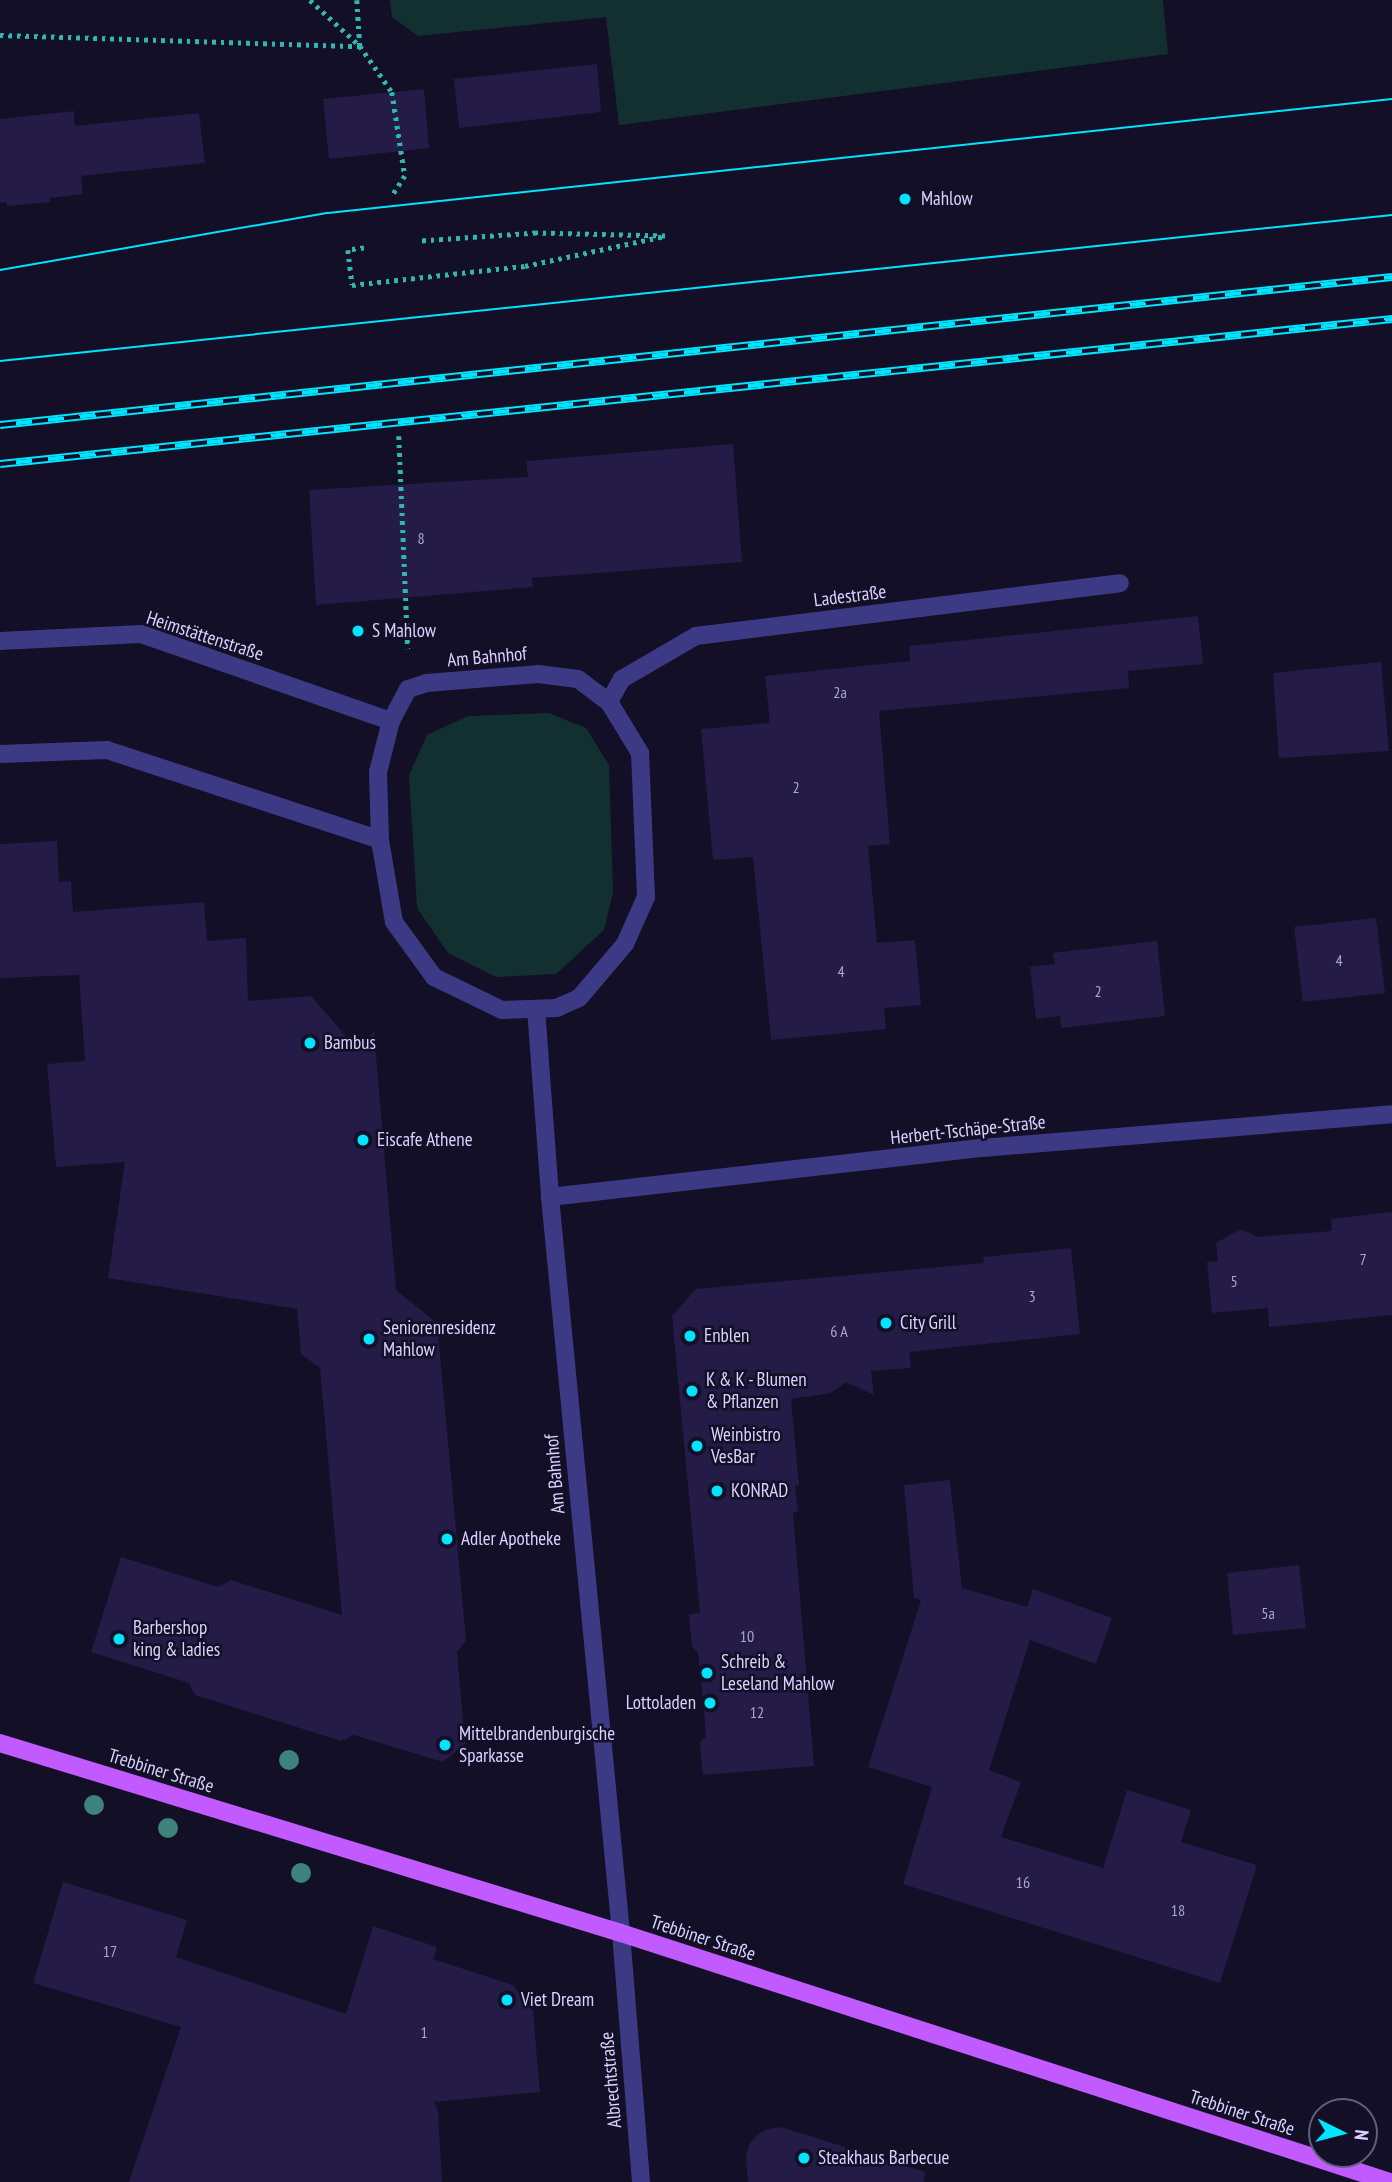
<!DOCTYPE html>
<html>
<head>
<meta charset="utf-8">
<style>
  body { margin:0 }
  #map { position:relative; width:1392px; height:2182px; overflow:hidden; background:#130f26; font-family:"PT Sans Narrow",sans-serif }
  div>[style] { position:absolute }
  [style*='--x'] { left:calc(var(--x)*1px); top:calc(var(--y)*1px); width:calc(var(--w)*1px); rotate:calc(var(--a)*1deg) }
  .green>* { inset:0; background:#12302f }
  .building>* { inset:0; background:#241b47 }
  .path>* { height:4.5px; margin-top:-2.25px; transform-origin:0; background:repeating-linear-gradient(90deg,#2fb8b0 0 3.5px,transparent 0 8.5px) }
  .minor>* { height:18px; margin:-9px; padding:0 9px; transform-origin:9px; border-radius:9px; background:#3d3a85 }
  .major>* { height:18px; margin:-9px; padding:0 9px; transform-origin:9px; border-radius:9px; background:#c25bff }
  .tram>* { height:2px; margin:-1px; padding:0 1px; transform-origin:1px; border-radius:1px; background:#00e5ff }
  .rail>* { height:8px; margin-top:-4px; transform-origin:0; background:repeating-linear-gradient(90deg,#130f26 0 16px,#00e5ff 0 32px); box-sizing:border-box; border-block:2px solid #00e5ff }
  .trees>* { width:20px; height:20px; margin:-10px; border-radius:50%; background:#3d827b }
  .dots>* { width:19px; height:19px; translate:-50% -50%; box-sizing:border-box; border:4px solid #130f26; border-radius:50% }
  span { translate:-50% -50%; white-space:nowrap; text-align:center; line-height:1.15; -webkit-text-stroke:5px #130f26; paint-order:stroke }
  .number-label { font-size:16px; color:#aca6d1 }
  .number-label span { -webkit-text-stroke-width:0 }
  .poi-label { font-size:19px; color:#d9d4ff }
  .left { translate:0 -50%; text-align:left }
  .right { translate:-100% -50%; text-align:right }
  .street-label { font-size:19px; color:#d9d4ff }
  .north { position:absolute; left:1308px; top:2098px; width:70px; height:70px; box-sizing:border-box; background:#130f26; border:2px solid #625e7d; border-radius:50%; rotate:96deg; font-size:19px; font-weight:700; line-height:28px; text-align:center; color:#d9d4ff }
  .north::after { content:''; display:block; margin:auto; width:24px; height:32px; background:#00e5ff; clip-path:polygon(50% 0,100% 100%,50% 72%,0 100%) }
</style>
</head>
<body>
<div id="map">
  <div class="green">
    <div style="clip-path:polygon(390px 0,1163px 0,1168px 54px,619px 125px,606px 17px,418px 36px,392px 17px)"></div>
    <div style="clip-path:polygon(549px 713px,586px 728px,609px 765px,613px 892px,604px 930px,556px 974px,496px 977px,448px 953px,417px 908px,409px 775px,427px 735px,468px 716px)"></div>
  </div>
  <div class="building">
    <div style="clip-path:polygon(597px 64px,601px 112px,459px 128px,454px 79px)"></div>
    <div style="clip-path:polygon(424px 89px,429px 148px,329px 159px,323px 99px)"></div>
    <div style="clip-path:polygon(74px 111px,75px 126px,199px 113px,205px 163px,81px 176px,83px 194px,50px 198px,50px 202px,7px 206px,7px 202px,0 203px,0 119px)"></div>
    <div style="clip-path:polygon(733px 444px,742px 562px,532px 578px,533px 587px,316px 605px,309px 490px,528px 477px,526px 461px)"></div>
    <div style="clip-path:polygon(1198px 616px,1203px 664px,1128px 671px,1129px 688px,879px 711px,890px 844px,868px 846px,877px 943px,915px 940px,921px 1005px,884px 1008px,886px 1029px,771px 1040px,753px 857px,713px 860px,701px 729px,770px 723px,765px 676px,910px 661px,909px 646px)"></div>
    <div style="clip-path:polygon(1381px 662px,1389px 751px,1279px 758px,1273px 673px)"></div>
    <div style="clip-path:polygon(57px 841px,59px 882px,71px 881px,73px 912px,204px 902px,207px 941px,246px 938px,248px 1001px,311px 996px,356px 1048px,374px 1032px,396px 1290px,437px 1323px,451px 1475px,466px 1641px,457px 1652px,465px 1744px,443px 1762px,354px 1735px,341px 1741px,195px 1695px,189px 1683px,91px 1652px,121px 1557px,218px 1587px,231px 1580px,342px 1615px,320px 1368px,301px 1354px,297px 1309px,108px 1278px,125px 1162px,56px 1167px,47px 1064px,85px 1061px,79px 975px,0 978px,0 844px)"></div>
    <div style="clip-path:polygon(1376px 918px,1385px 993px,1303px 1002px,1294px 927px)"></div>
    <div style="clip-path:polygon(1157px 941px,1165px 1016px,1061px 1028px,1060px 1016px,1036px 1019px,1030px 967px,1055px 964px,1053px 953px)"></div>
    <div style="clip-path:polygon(1392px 1212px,1392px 1315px,1269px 1327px,1268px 1308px,1212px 1313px,1207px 1262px,1218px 1261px,1216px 1243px,1241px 1229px,1258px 1237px,1332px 1231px,1331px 1219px)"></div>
    <div style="clip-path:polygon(1071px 1248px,1080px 1334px,909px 1352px,911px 1368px,871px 1371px,874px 1395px,846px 1382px,831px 1393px,791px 1399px,799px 1485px,795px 1485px,798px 1512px,793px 1513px,814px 1766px,703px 1775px,700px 1743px,706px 1736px,702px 1689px,698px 1652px,692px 1647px,689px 1614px,700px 1613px,672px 1316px,696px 1289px,984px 1263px,983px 1257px)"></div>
    <div style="clip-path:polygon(950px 1480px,962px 1588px,1027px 1607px,1033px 1589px,1112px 1618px,1096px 1664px,1030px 1640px,989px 1770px,1021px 1782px,1001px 1837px,1103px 1868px,1127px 1790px,1191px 1810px,1181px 1842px,1257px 1865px,1220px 1983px,903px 1884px,932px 1787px,868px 1767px,921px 1600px,914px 1598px,904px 1485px)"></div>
    <div style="clip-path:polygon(1299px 1565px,1306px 1628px,1233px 1635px,1227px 1573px)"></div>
    <div style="clip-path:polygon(63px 1882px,187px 1920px,176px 1957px,346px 2014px,373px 1926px,437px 1947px,433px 1959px,513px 1985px,533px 2011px,540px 2092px,434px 2102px,438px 2111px,442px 2182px,129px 2182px,181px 2027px,33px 1983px)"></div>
    <div style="clip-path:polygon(781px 2127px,925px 2172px,924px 2182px,748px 2182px,746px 2157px,749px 2145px,757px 2135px,768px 2129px)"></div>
  </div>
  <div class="path">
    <div style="--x:310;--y:0;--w:67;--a:42.6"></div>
    <div style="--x:357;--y:0;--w:46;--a:86.3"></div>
    <div style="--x:360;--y:46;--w:56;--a:55.2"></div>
    <div style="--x:392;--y:92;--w:85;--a:81.2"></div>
    <div style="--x:405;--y:176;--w:24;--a:123"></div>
    <div style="--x:0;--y:35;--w:360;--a:1.8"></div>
    <div style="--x:364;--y:248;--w:16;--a:173"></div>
    <div style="--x:348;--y:250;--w:35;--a:83"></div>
    <div style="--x:352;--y:285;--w:174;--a:-6.3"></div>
    <div style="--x:525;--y:266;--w:143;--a:-12.1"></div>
    <div style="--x:665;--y:236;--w:129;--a:-178.7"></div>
    <div style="--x:536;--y:233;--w:115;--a:176"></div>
    <div style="--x:399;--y:436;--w:213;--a:87.6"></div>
  </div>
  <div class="minor">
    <div style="--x:0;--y:641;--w:141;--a:-2.8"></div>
    <div style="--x:141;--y:634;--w:265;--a:19.2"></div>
    <div style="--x:538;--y:674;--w:40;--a:7.1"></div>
    <div style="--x:578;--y:679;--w:39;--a:37"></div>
    <div style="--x:609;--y:702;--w:60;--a:58.7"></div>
    <div style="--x:640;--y:753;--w:144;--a:87.6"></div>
    <div style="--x:646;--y:897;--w:51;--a:114.1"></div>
    <div style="--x:625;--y:944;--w:71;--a:130.4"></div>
    <div style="--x:579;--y:998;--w:24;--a:156"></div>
    <div style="--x:557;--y:1008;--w:55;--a:177.9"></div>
    <div style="--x:502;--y:1010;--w:76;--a:-154.1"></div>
    <div style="--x:434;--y:977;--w:68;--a:-126"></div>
    <div style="--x:394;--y:922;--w:83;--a:-99.7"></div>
    <div style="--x:380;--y:840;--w:68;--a:-91.7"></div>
    <div style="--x:378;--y:772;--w:53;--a:-75.7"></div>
    <div style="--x:391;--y:721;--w:36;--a:-62"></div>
    <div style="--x:408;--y:689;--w:20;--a:-18"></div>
    <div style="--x:427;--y:683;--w:111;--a:-4.6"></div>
    <div style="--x:609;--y:702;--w:26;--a:-61"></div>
    <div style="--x:622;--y:679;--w:86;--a:-30.2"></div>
    <div style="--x:696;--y:636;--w:427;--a:-7.1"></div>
    <div style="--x:0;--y:754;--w:107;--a:-2.1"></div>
    <div style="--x:107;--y:750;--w:287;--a:18.2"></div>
    <div style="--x:536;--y:1009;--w:189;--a:85.7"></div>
    <div style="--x:550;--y:1197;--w:739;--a:84.49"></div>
    <div style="--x:621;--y:1933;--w:250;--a:85.4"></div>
    <div style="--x:550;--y:1197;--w:435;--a:-6.5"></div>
    <div style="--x:982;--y:1148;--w:411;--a:-4.7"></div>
  </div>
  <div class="major">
    <div style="--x:0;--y:1743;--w:649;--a:17.01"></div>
    <div style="--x:621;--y:1933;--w:808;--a:17.94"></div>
  </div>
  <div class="tram">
    <div style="--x:0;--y:270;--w:333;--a:-9.9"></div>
    <div style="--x:328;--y:213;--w:1070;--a:-6.12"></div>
    <div style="--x:0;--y:361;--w:1400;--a:-5.99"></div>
  </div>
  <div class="rail">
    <div style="--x:0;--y:425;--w:1400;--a:-6.07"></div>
    <div style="--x:0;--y:464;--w:1400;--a:-5.95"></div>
  </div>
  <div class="trees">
    <div style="left:289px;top:1760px"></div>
    <div style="left:94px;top:1805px"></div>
    <div style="left:168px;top:1828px"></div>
    <div style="left:301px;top:1873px"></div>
  </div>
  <div class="dots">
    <div style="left:905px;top:199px;background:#00e5ff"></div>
    <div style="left:358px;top:631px;background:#00e5ff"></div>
    <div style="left:310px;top:1043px;background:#00e5ff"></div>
    <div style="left:363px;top:1140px;background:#00e5ff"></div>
    <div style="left:886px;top:1323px;background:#00e5ff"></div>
    <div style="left:690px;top:1336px;background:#00e5ff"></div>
    <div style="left:369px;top:1339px;background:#00e5ff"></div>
    <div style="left:692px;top:1391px;background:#00e5ff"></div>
    <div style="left:697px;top:1446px;background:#00e5ff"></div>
    <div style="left:717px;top:1491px;background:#00e5ff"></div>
    <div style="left:447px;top:1539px;background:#00e5ff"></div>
    <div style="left:119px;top:1639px;background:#00e5ff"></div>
    <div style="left:707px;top:1673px;background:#00e5ff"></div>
    <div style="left:710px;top:1703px;background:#00e5ff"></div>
    <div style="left:445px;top:1745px;background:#00e5ff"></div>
    <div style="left:507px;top:2000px;background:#00e5ff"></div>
    <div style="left:804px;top:2158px;background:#00e5ff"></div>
  </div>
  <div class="number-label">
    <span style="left:421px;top:538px">8</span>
    <span style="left:840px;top:692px">2a</span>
    <span style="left:796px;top:787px">2</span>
    <span style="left:1339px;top:960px">4</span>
    <span style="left:841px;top:971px">4</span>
    <span style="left:1098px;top:991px">2</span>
    <span style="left:1363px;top:1259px">7</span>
    <span style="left:1234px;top:1281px">5</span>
    <span style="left:1032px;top:1296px">3</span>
    <span style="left:839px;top:1331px">6 A</span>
    <span style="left:1268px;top:1613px">5a</span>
    <span style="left:747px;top:1636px">10</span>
    <span style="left:757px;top:1712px">12</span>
    <span style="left:1023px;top:1882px">16</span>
    <span style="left:1178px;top:1910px">18</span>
    <span style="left:110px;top:1951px">17</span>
    <span style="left:424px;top:2032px">1</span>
  </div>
  <div class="poi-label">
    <span class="left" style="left:921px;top:199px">Mahlow</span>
    <span class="left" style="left:372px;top:631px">S Mahlow</span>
    <span class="left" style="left:324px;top:1043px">Bambus</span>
    <span class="left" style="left:377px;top:1140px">Eiscafe Athene</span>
    <span class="left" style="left:900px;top:1323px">City Grill</span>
    <span class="left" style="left:383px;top:1339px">Seniorenresidenz<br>Mahlow</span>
    <span class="left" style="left:704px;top:1336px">Enblen</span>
    <span class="left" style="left:706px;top:1391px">K &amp; K - Blumen<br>&amp; Pflanzen</span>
    <span class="left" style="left:711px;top:1446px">Weinbistro<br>VesBar</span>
    <span class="left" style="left:731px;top:1491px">KONRAD</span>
    <span class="left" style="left:461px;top:1539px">Adler Apotheke</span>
    <span class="left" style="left:133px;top:1639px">Barbershop<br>king &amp; ladies</span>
    <span class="left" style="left:721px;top:1673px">Schreib &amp;<br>Leseland Mahlow</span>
    <span class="right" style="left:696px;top:1703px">Lottoladen</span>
    <span class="left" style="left:459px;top:1745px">Mittelbrandenburgische<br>Sparkasse</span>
    <span class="left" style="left:521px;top:2000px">Viet Dream</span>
    <span class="left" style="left:818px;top:2158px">Steakhaus Barbecue</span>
  </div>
  <div class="street-label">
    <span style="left:850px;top:596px;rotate:-7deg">Ladestraße</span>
    <span style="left:205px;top:636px;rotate:18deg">Heimstättenstraße</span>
    <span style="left:487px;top:657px;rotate:-5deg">Am Bahnhof</span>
    <span style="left:968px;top:1130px;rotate:-6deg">Herbert-Tschäpe-Straße</span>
    <span style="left:555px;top:1474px;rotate:-95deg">Am Bahnhof</span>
    <span style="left:161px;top:1771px;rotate:17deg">Trebbiner Straße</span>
    <span style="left:703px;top:1938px;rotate:18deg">Trebbiner Straße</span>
    <span style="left:611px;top:2080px;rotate:-95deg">Albrechtstraße</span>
    <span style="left:1242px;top:2113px;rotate:18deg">Trebbiner Straße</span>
  </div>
  <div class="north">N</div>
</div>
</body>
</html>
